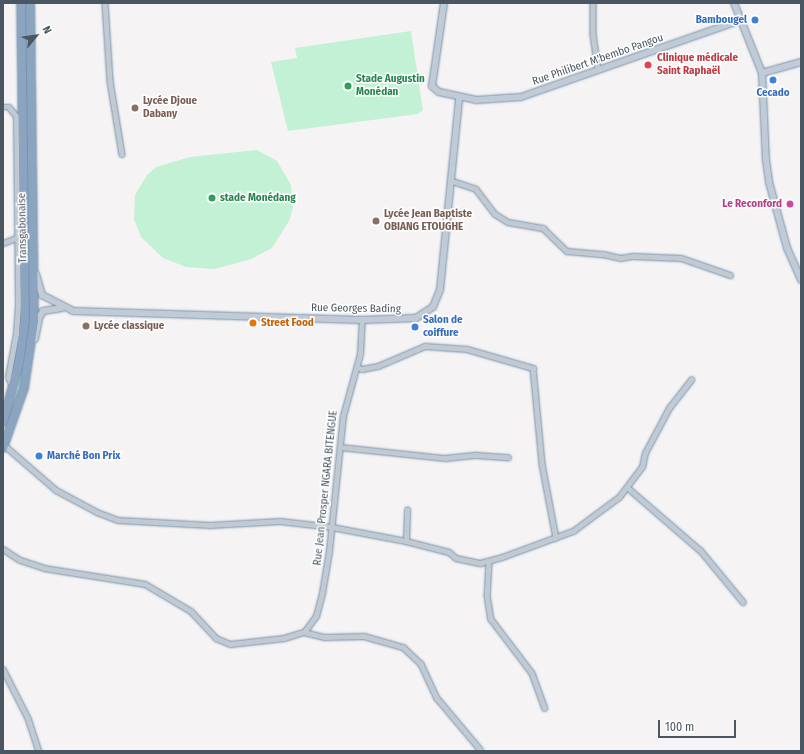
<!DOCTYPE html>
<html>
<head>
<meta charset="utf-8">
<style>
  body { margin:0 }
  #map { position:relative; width:804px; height:754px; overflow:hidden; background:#f5f3f3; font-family:"Fira Sans Condensed",sans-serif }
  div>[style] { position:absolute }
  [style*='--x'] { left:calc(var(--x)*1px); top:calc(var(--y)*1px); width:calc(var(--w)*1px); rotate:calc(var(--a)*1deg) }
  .green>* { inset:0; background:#c3f1d5 }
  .roads { filter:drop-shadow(0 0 1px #7690ad) drop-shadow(0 0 1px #7690ad) }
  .street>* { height:4.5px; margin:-2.25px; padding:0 2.25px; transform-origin:2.25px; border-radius:2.25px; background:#c1cad2 }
  .secondary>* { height:6px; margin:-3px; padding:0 3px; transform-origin:3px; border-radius:3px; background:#c1cbd6 }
  .highway>* { height:8px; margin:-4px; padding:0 4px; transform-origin:4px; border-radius:4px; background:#8ba5c1 }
  .dots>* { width:11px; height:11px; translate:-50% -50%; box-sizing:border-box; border:2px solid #fff; border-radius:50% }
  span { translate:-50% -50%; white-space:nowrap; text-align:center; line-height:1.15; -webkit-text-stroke:3px #fff; paint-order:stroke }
  .shop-label { font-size:11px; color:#366cbe; font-weight:700 }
  .right { translate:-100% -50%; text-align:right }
  .left { translate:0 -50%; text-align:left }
  .health-label { font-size:11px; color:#be3a42; font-weight:700 }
  .street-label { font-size:11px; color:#4a5661 }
  .leisure-label { font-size:11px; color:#27864d; font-weight:700 }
  .education-label { font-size:11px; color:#785e54; font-weight:700 }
  .hotel-label { font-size:11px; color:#b23c85; font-weight:700 }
  .food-label { font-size:11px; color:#c56008; font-weight:700 }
  .frame { position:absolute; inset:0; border:4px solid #4a5661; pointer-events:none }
  .north { position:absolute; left:16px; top:16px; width:40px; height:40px; -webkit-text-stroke:3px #fff; paint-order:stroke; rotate:61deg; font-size:11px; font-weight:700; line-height:16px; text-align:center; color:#4a5661 }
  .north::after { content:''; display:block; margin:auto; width:14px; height:18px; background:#4a5661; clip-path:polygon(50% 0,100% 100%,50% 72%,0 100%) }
  .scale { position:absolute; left:658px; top:720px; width:78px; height:18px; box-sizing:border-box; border:2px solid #4a5661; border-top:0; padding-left:5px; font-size:12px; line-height:14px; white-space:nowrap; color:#4a5661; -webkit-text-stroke:3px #fff; paint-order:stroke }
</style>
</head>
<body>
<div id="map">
  <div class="green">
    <div style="clip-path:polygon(411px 31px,423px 110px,418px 114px,288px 131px,271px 62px,297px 58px,295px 48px)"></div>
    <div style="clip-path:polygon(29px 114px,31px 234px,29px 234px,26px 115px)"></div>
    <div style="clip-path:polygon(257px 150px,277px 161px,291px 185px,293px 208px,289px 221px,272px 248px,251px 259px,215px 269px,186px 267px,163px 258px,141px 237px,134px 219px,135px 195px,147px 175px,156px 167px,190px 157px)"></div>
    <div style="clip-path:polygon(31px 315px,21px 384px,3px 439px,20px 374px,28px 316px)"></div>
  </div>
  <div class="roads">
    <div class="street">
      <div style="--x:105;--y:3;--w:78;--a:86.3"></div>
      <div style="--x:110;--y:81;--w:74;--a:80.7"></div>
      <div style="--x:593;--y:3;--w:31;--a:90"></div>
      <div style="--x:593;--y:34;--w:35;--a:82"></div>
      <div style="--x:3;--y:107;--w:6;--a:0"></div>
      <div style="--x:9;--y:107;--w:14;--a:51"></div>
      <div style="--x:452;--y:181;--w:25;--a:18"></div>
      <div style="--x:476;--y:189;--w:31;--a:53"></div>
      <div style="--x:495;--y:214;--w:15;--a:32"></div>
      <div style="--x:508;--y:222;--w:36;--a:10"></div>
      <div style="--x:543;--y:228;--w:33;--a:44"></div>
      <div style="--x:567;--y:251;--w:36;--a:5"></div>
      <div style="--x:603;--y:254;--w:17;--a:13"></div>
      <div style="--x:620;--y:258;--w:13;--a:-9"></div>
      <div style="--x:633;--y:256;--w:48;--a:2.4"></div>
      <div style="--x:681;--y:258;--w:52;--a:19.1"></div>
      <div style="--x:3;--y:243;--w:14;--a:-21"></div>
      <div style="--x:357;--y:367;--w:5;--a:22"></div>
      <div style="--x:362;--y:369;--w:16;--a:-11"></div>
      <div style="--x:378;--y:366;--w:51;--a:-23.1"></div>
      <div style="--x:425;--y:346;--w:42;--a:4.1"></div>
      <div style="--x:467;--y:349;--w:69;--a:16.1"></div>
      <div style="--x:533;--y:368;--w:96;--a:84.6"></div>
      <div style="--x:542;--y:464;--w:75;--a:79.3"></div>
      <div style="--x:14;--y:384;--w:4;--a:-153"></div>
      <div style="--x:10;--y:382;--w:5;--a:-112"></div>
      <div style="--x:8;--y:377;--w:44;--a:-79.5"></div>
      <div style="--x:16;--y:334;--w:31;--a:-86"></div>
      <div style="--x:18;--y:303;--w:186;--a:-90.6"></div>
      <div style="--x:4;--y:445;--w:69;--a:40.9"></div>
      <div style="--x:56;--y:490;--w:47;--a:28.2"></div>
      <div style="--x:97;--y:512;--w:22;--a:21"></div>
      <div style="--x:118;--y:520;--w:92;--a:3.1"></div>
      <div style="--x:210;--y:525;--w:70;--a:-3.3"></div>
      <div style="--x:280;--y:521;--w:52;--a:6.6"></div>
      <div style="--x:332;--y:527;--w:75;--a:10.7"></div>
      <div style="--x:406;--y:541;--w:44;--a:14.3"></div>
      <div style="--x:449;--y:552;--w:9;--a:41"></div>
      <div style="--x:456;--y:558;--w:25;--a:12"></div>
      <div style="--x:480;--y:563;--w:23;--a:-15"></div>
      <div style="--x:502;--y:557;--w:76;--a:-20.1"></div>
      <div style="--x:573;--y:531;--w:57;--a:-36.5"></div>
      <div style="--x:619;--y:497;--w:38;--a:-53"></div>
      <div style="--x:642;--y:467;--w:14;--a:-78"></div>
      <div style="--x:645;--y:453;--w:51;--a:-61.9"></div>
      <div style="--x:669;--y:408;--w:36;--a:-52"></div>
      <div style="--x:340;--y:447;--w:106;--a:6"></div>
      <div style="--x:445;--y:458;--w:31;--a:-6"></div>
      <div style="--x:476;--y:455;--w:32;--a:4"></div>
      <div style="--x:628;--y:488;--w:96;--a:40.8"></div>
      <div style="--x:701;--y:551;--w:66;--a:50.5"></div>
      <div style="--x:406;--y:541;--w:31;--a:-88"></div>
      <div style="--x:3;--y:549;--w:20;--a:33"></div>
      <div style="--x:20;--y:560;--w:25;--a:18"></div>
      <div style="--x:44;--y:568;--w:102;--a:9"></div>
      <div style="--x:145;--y:584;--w:53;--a:30.4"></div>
      <div style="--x:191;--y:611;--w:37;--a:47"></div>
      <div style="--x:216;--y:638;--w:15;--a:23"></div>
      <div style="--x:230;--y:644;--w:54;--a:-6.3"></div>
      <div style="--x:284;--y:638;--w:21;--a:-17"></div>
      <div style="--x:304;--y:632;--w:20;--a:-53"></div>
      <div style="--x:316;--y:616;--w:24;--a:-75"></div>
      <div style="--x:322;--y:593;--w:43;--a:-80.5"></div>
      <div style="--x:329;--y:551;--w:136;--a:-84.1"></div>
      <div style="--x:343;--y:416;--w:64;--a:-74.7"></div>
      <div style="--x:360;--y:354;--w:34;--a:-87"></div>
      <div style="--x:489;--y:561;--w:34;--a:93"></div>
      <div style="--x:487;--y:595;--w:24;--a:81"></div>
      <div style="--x:491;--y:619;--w:68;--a:52.8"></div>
      <div style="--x:532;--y:673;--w:37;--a:70"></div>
      <div style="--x:304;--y:632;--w:21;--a:14"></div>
      <div style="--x:324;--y:637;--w:40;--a:-1.4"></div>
      <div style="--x:364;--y:636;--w:41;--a:15.8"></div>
      <div style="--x:403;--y:647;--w:25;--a:43"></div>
      <div style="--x:421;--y:664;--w:38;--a:65"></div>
      <div style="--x:437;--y:698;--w:67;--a:49.9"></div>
      <div style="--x:3;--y:669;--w:55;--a:63"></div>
      <div style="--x:28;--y:718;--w:35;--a:72"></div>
    </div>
    <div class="secondary">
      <div style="--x:444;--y:3;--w:84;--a:98.2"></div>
      <div style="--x:432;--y:86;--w:9;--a:41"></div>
      <div style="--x:439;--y:92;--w:38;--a:12"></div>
      <div style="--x:476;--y:100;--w:45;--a:-3.8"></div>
      <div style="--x:521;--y:97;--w:233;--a:-19.3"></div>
      <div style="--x:734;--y:3;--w:75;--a:68.2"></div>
      <div style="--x:762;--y:73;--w:87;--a:87.4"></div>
      <div style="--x:766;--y:160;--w:22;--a:82"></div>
      <div style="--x:769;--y:182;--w:68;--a:74.7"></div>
      <div style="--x:787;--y:248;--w:35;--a:66"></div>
      <div style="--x:762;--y:73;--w:41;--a:-15.8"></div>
      <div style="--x:36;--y:274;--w:22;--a:74"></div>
      <div style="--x:42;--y:295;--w:35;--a:27"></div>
      <div style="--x:73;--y:311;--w:289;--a:1.8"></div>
      <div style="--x:362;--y:320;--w:54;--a:-2.1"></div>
      <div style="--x:416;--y:318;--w:20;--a:-33"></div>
      <div style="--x:433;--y:307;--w:18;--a:-68"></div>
      <div style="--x:440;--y:290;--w:193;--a:-84.3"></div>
      <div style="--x:35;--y:339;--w:21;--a:-79"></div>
      <div style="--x:39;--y:318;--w:8;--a:-60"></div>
      <div style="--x:43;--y:311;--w:19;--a:-9"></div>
    </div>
    <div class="highway">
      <div style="--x:3;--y:422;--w:61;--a:-74.8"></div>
      <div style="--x:19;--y:363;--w:43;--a:-82.1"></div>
      <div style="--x:25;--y:320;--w:317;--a:-90.7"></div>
      <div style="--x:3;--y:448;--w:64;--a:-70.7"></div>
      <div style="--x:24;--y:388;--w:68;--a:-81.5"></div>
      <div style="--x:34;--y:321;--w:318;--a:-90.7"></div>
    </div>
  </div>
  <div class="dots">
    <div style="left:755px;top:20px;background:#3f7fe0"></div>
    <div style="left:648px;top:65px;background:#e0444e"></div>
    <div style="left:773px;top:80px;background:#3f7fe0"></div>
    <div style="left:348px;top:86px;background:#2e9e5b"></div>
    <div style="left:135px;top:108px;background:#8d6e63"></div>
    <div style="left:212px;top:198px;background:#2e9e5b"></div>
    <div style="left:790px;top:204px;background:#d1479c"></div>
    <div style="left:376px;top:221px;background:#8d6e63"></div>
    <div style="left:253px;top:323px;background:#e8710a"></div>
    <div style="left:86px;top:326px;background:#8d6e63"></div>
    <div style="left:415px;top:327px;background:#3f7fe0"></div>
    <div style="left:39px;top:456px;background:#3f7fe0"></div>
  </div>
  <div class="shop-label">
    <span class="right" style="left:747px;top:20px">Bambougel</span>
    <span style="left:773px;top:93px">Cecado</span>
    <span class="left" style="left:423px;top:327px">Salon de<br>coiffure</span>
    <span class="left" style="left:47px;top:456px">Marché Bon Prix</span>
  </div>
  <div class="health-label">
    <span class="left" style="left:657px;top:65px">Clinique médicale<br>Saint Raphaël</span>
  </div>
  <div class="street-label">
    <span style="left:598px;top:60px;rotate:-19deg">Rue Philibert M'bembo Pangou</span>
    <span style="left:23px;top:228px;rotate:-91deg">Transgabonaise</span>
    <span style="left:356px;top:309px;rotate:1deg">Rue Georges Bading</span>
    <span style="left:326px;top:488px;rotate:-84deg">Rue Jean Prosper NGARA BITENGUE</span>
  </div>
  <div class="leisure-label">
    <span class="left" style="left:356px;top:86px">Stade Augustin<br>Monédan</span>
    <span class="left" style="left:220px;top:198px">stade Monédang</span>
  </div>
  <div class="education-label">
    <span class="left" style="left:143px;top:108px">Lycée Djoue<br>Dabany</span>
    <span class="left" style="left:384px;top:221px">Lycée Jean Baptiste<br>OBIANG ETOUGHE</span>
    <span class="left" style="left:94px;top:326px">Lycée classique</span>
  </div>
  <div class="hotel-label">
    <span class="right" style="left:782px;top:204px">Le Reconford</span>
  </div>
  <div class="food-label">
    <span class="left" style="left:261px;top:323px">Street Food</span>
  </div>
  <div class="frame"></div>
  <div class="north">N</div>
  <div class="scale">100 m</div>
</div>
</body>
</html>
